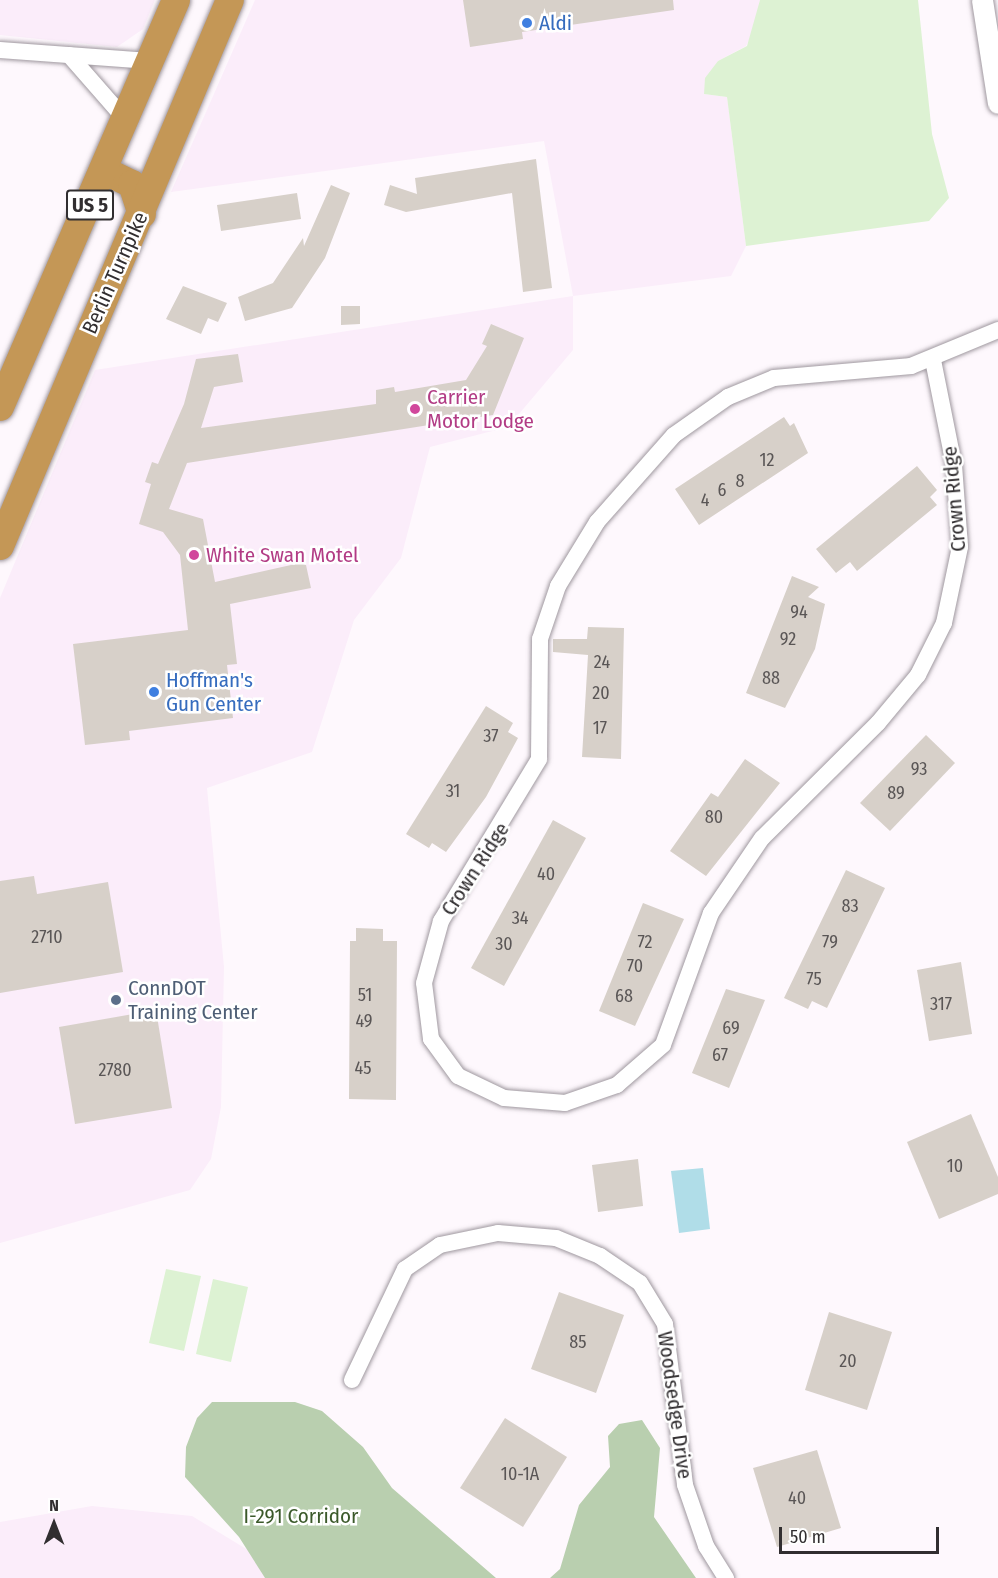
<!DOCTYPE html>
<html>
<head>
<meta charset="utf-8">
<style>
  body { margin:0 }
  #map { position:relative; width:998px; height:1578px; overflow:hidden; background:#fef8fd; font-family:"Fira Sans Condensed",sans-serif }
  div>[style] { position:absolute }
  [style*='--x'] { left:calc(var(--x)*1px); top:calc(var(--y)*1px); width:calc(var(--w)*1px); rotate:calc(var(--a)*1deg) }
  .built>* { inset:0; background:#fbedfa }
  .green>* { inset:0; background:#ddf2d3 }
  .forest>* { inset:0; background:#b9cfaf }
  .water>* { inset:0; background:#b0dde8 }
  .building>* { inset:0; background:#d7d0c9 }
  .roads { filter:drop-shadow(0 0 2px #9f989f) drop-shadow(0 0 2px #9f989f) }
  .minor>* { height:16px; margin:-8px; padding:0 8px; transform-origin:8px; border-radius:8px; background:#fff }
  .tertiary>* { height:21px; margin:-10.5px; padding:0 10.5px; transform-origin:10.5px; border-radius:10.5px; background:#fff }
  .trunk>* { height:28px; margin:-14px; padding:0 14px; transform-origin:14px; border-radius:14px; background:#c49756 }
  .dots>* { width:16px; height:16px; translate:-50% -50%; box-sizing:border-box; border:3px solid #fff; border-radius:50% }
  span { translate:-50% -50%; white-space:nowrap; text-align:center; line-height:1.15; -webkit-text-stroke:5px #fff; paint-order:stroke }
  .number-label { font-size:18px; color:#5a5656 }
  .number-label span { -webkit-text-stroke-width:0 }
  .shield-label span { padding:2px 4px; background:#fff; border:2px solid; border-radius:4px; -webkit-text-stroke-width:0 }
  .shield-label { font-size:20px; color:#312e30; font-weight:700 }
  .shop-label { font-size:21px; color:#366cbe }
  .left { translate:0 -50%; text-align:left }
  .street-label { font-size:21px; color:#312e30 }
  .hotel-label { font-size:21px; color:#b23c85 }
  .service-label { font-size:21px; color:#4e5e75 }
  .park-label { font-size:21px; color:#3b592a }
  .north { position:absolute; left:24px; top:1494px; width:60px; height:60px; -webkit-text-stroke:4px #fff; paint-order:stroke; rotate:0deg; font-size:16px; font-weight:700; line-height:24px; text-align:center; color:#312e30 }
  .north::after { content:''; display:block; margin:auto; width:21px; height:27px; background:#312e30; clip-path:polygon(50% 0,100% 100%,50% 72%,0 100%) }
  .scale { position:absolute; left:779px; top:1527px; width:160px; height:27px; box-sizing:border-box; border:3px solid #312e30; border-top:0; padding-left:8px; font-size:18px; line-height:21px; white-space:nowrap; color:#312e30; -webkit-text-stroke:4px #fff; paint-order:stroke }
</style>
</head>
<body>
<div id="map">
  <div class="built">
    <div style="clip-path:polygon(0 0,155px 0,143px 29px,117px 47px,0 35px)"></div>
    <div style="clip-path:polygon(255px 0,760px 0,756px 28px,746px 46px,718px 61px,704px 94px,727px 97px,746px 246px,731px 276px,573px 296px,573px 350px,508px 427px,430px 447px,401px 558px,354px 620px,312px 752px,207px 788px,224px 967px,221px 1107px,211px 1159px,190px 1190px,0 1243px,0 598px,95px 370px,573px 296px,544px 141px,171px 192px)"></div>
    <div style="clip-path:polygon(92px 1506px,192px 1516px,248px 1550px,265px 1578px,0 1578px,0 1522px)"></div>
  </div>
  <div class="green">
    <div style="clip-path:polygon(760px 0,918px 0,932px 134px,949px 198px,929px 221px,746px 246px,727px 97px,704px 94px,705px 78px,718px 61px,747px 46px)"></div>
    <div style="clip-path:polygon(166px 1269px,201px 1276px,184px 1351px,149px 1343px)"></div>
    <div style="clip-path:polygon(213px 1279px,248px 1287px,231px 1362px,196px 1354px)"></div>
  </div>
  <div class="forest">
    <div style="clip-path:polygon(212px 1402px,295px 1402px,322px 1411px,363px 1447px,392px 1488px,496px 1578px,265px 1578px,239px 1537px,185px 1477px,186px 1447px,197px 1418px)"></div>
    <div style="clip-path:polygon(642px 1420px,660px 1448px,654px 1517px,696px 1578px,550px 1578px,560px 1569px,579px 1505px,610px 1467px,608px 1436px,619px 1424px)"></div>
  </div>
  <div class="water">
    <div style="clip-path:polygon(703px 1168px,710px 1229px,679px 1233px,671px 1171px)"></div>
  </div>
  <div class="building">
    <div style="clip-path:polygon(463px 0,673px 0,674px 10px,522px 32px,523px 39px,470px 47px)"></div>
    <div style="clip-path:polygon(536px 159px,552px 288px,523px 292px,512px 193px,406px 212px,384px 205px,390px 185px,417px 194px,415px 178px)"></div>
    <div style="clip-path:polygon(331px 185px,350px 193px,325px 258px,292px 308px,245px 321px,238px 297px,273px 283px,303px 238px,304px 246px)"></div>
    <div style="clip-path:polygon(297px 193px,301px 219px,221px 231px,217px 205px)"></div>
    <div style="clip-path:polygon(183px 286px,227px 303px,218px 322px,208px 318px,201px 334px,166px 319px)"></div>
    <div style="clip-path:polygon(341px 306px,360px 306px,360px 324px,341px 325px)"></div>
    <div style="clip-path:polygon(491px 324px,524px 338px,493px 415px,187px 463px,169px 509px,203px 519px,215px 582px,300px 563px,306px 565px,311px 588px,230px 604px,237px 664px,227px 665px,233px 718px,129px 731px,130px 740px,85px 745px,73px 644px,188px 630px,180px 555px,163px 532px,139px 524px,151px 484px,145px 482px,152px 462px,158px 464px,184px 404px,196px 359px,238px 354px,243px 382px,214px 387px,201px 428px,376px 404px,376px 390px,394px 387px,395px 392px,466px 380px,487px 346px,482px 344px)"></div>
    <div style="clip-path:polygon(784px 417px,790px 426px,794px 423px,808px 453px,699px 525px,675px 489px)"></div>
    <div style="clip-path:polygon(917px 466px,937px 490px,930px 497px,937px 505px,857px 571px,850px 562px,836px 573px,816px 549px)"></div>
    <div style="clip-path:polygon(792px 576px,819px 587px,808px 597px,825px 604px,815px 649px,785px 708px,746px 693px)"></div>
    <div style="clip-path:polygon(588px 627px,624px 628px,621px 759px,582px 757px,588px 655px,553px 652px,553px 639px,587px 639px)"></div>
    <div style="clip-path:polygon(486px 706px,513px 723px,508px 732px,518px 738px,486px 797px,446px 852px,432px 843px,429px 848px,406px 834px)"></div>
    <div style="clip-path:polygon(926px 735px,955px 763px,890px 831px,860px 803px)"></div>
    <div style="clip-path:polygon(745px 759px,780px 783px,706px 876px,670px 851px,711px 793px,718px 797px)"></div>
    <div style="clip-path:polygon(553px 820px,586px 838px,504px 986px,471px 968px)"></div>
    <div style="clip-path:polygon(846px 870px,885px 888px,827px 1008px,812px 1001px,808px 1009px,784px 998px)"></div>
    <div style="clip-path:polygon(34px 876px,37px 894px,108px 882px,123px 972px,0 993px,0 881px)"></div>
    <div style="clip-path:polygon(643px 903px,684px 919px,635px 1026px,599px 1011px)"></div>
    <div style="clip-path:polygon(356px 928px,383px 929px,383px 941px,397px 941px,396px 1100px,349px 1099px,350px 941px,356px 941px)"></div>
    <div style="clip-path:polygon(961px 962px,972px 1034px,929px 1041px,917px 970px)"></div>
    <div style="clip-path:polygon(726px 989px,765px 1000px,729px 1088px,692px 1073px)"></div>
    <div style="clip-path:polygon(156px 1010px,172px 1108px,75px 1124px,59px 1027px)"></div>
    <div style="clip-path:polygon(971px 1114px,998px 1177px,998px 1194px,939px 1219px,907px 1142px)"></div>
    <div style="clip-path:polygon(638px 1159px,643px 1206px,598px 1212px,592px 1165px)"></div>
    <div style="clip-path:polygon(559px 1292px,624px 1315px,596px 1393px,531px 1369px)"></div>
    <div style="clip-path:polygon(829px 1312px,892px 1332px,867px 1410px,805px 1390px)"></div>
    <div style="clip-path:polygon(505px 1418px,567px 1457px,523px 1527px,460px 1488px)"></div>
    <div style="clip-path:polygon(817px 1450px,841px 1528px,777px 1547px,753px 1468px)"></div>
  </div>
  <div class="roads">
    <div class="minor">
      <div style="--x:0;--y:50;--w:150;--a:4.2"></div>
      <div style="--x:69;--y:55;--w:86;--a:48.8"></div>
      <div style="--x:933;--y:360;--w:107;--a:78.7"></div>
      <div style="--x:954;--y:465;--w:82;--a:85.8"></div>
      <div style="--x:960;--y:547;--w:78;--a:101.9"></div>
      <div style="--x:944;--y:623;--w:58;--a:116.6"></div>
      <div style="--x:918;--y:675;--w:62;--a:129.8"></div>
      <div style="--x:878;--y:723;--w:163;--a:135.2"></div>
      <div style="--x:762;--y:838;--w:91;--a:124.2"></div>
      <div style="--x:711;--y:913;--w:140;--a:110"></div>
      <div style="--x:663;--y:1045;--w:61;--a:139"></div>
      <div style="--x:617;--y:1085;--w:55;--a:160.9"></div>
      <div style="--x:565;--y:1103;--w:61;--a:-175.3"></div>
      <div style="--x:504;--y:1098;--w:51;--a:-154.4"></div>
      <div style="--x:458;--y:1076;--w:46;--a:-126.1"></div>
      <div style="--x:431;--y:1039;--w:56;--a:-97.1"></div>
      <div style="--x:424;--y:983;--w:64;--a:-74.7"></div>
      <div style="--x:441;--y:921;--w:189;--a:-58.8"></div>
      <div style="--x:539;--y:759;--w:120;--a:-89.5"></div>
      <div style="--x:540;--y:639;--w:56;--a:-71.2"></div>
      <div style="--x:558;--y:586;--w:75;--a:-58.6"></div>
      <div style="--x:597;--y:522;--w:116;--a:-48.5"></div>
      <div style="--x:674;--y:435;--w:66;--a:-35.1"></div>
      <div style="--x:728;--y:397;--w:50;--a:-22.4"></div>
      <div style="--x:774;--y:378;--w:138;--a:-5"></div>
      <div style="--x:911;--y:366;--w:94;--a:-22.5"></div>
      <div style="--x:352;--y:1380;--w:123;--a:-64.5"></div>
      <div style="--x:405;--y:1269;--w:42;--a:-34.4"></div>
      <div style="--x:440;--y:1245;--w:59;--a:-11.7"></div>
      <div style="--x:498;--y:1233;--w:58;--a:4.9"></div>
      <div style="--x:556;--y:1238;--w:48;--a:22.2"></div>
      <div style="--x:600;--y:1256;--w:48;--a:34"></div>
      <div style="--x:640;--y:1283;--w:48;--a:58.6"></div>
      <div style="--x:665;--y:1324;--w:162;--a:82.9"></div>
      <div style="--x:685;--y:1485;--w:65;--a:71"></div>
      <div style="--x:706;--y:1546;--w:38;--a:58"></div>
    </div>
    <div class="tertiary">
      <div style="--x:982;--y:0;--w:104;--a:81.2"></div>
    </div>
    <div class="trunk">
      <div style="--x:105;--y:171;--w:30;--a:26"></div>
      <div style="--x:132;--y:184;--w:32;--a:72"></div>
      <div style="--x:0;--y:407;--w:443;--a:-66.6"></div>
      <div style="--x:0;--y:546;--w:592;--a:-67.16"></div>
    </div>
  </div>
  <div class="dots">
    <div style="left:527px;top:23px;background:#3f7fe0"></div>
    <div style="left:415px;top:409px;background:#d1479c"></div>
    <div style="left:194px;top:555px;background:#d1479c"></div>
    <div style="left:154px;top:692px;background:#3f7fe0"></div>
    <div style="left:116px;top:1000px;background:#5c6f8a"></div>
  </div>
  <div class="number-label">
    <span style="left:767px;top:460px">12</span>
    <span style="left:740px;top:481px">8</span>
    <span style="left:722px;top:490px">6</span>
    <span style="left:705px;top:500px">4</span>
    <span style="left:799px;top:612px">94</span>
    <span style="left:788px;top:639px">92</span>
    <span style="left:602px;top:662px">24</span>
    <span style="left:771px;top:678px">88</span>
    <span style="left:601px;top:693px">20</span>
    <span style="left:600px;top:728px">17</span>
    <span style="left:491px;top:736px">37</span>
    <span style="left:919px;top:769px">93</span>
    <span style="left:453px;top:791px">31</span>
    <span style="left:896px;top:793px">89</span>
    <span style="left:714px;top:817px">80</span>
    <span style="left:546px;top:874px">40</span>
    <span style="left:850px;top:906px">83</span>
    <span style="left:520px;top:918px">34</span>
    <span style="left:47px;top:937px">2710</span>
    <span style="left:645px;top:942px">72</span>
    <span style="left:830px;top:942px">79</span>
    <span style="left:504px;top:944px">30</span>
    <span style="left:635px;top:966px">70</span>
    <span style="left:814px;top:979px">75</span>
    <span style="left:365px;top:995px">51</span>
    <span style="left:624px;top:996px">68</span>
    <span style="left:941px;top:1004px">317</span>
    <span style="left:364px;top:1021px">49</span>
    <span style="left:731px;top:1028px">69</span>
    <span style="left:720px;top:1055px">67</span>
    <span style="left:363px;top:1068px">45</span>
    <span style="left:115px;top:1070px">2780</span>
    <span style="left:955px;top:1166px">10</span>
    <span style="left:578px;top:1342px">85</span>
    <span style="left:848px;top:1361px">20</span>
    <span style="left:520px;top:1474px">10-1A</span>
    <span style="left:797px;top:1498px">40</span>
  </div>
  <div class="shield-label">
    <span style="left:90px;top:205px">US 5</span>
  </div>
  <div class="shop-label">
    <span class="left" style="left:539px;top:23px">Aldi</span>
    <span class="left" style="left:166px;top:692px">Hoffman's<br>Gun Center</span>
  </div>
  <div class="street-label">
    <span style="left:115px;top:273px;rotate:-66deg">Berlin Turnpike</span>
    <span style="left:954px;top:499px;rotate:-95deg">Crown Ridge</span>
    <span style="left:475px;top:869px;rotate:-57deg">Crown Ridge</span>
    <span style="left:675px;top:1405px;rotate:82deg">Woodsedge Drive</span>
  </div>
  <div class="hotel-label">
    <span class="left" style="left:427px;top:409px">Carrier<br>Motor Lodge</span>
    <span class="left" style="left:206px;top:555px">White Swan Motel</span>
  </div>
  <div class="service-label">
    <span class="left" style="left:128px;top:1000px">ConnDOT<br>Training Center</span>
  </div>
  <div class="park-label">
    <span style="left:301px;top:1516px">I-291 Corridor</span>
  </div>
  <div class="north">N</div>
  <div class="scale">50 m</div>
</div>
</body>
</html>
